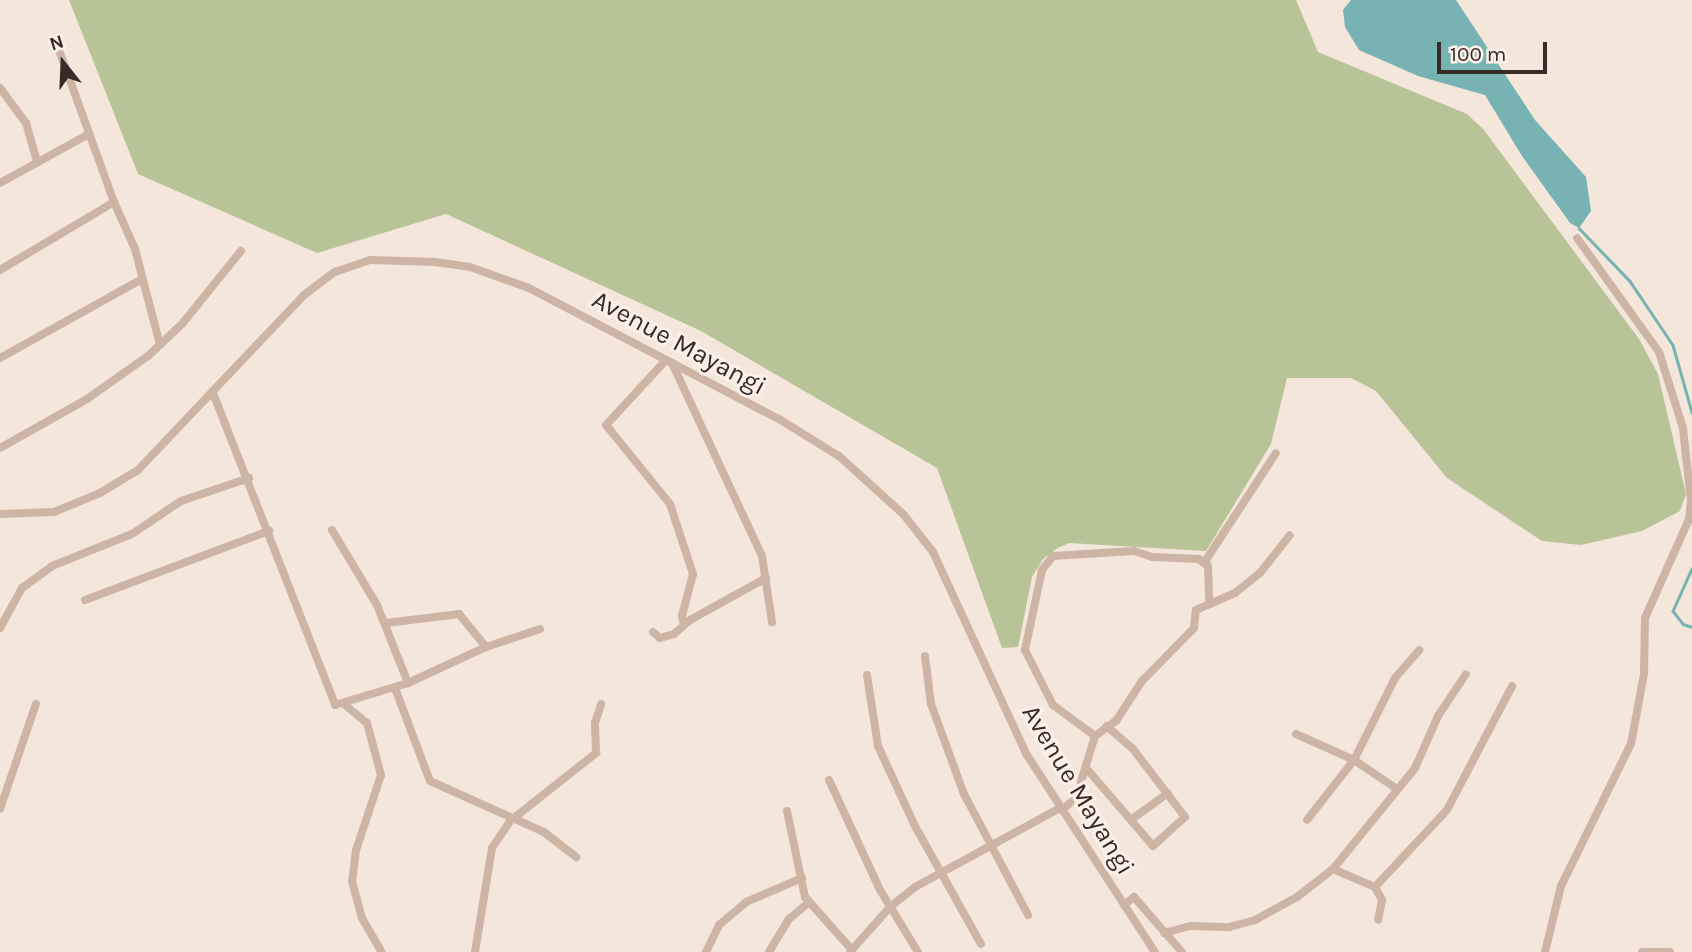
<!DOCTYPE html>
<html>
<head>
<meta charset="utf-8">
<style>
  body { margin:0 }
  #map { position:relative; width:1692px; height:952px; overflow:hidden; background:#f4e6da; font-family:Karla,sans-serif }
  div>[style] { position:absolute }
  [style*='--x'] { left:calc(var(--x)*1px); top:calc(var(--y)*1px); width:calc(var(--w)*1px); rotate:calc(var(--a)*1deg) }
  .green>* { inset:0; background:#b8c498 }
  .water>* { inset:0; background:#76b3b2 }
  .stream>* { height:2.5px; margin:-1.25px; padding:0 1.25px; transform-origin:1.25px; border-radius:1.25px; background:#76b3b2 }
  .minor>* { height:8px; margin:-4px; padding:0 4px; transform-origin:4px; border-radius:4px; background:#cdb5a5 }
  span { translate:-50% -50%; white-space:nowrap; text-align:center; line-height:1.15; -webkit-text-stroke:6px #fbf0e7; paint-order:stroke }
  .street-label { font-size:26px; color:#382b27 }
  .north { position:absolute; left:28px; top:28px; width:70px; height:70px; -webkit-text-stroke:5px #fbf0e7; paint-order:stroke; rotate:342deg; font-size:19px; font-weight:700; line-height:28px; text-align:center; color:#382b27 }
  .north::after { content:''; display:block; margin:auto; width:24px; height:32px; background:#382b27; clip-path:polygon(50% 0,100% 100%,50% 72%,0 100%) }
  .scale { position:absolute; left:1437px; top:42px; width:110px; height:32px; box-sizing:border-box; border:4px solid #382b27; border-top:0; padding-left:9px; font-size:21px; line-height:24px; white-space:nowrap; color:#382b27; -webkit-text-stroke:5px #fbf0e7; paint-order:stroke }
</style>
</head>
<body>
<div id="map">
  <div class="green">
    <div style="clip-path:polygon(69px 0,1296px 0,1318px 52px,1467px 114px,1484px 130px,1639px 339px,1658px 374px,1686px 494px,1680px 511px,1642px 531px,1581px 545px,1542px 541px,1447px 478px,1376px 391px,1351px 378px,1287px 378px,1271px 444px,1206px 551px,1069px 543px,1056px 549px,1043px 559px,1032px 577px,1018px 647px,1002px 648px,937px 468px,701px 331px,446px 214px,317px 253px,138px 174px)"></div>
  </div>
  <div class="water">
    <div style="clip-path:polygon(1351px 0,1456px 0,1535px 120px,1586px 177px,1591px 211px,1579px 228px,1570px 223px,1522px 156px,1485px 95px,1418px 76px,1359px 50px,1345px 27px,1343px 10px)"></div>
  </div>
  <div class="stream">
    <div style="--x:1579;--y:228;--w:74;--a:46.1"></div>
    <div style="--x:1630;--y:281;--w:77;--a:56.1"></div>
    <div style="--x:1673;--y:345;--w:70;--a:74.2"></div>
    <div style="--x:1692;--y:569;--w:46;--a:114.3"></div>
    <div style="--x:1673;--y:611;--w:16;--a:52"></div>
    <div style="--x:1683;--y:624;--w:9;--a:18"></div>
  </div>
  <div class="minor">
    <div style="--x:0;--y:88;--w:44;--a:53.4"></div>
    <div style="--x:26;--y:123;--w:40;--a:74"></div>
    <div style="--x:0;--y:183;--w:102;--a:-28.8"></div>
    <div style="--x:114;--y:202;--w:51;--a:65.9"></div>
    <div style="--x:135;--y:249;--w:99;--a:75.4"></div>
    <div style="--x:0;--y:270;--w:133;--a:-30.8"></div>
    <div style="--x:114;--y:202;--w:158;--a:-109.9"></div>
    <div style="--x:0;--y:358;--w:162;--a:-29.1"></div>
    <div style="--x:666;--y:360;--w:88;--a:132.7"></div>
    <div style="--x:606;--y:425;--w:102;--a:51"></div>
    <div style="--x:670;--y:504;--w:74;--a:71.8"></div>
    <div style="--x:693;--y:574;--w:43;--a:104.7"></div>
    <div style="--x:682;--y:616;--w:8;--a:76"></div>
    <div style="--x:672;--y:363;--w:213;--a:65"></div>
    <div style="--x:762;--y:556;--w:67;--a:81.4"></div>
    <div style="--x:213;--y:393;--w:335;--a:68.6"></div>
    <div style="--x:335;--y:705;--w:76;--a:-16.8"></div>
    <div style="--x:408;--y:683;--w:86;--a:-24.8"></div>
    <div style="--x:486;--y:647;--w:57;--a:-18.4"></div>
    <div style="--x:0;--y:448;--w:100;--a:-29.4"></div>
    <div style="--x:87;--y:399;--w:75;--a:-35.2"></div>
    <div style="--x:148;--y:356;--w:47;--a:-43.3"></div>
    <div style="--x:182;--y:324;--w:94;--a:-51.1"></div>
    <div style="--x:0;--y:514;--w:54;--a:-2.1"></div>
    <div style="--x:54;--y:512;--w:50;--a:-22.4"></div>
    <div style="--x:100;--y:493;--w:44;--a:-31.2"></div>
    <div style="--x:138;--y:470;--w:241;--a:-46.5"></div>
    <div style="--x:304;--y:295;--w:39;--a:-37"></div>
    <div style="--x:335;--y:272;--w:37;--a:-19"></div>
    <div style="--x:370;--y:260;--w:65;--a:1.8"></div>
    <div style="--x:435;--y:262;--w:35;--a:8"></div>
    <div style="--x:470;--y:267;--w:63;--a:19.6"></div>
    <div style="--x:529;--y:288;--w:282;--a:27.7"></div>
    <div style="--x:779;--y:419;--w:70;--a:31.7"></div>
    <div style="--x:839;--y:456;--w:88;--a:42.2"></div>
    <div style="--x:904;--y:515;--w:47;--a:51.9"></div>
    <div style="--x:933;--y:552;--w:224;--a:65.2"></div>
    <div style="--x:1027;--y:755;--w:235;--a:57"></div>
    <div style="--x:332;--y:530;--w:87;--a:59"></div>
    <div style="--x:377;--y:605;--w:84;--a:68.3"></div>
    <div style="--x:1204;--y:563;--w:131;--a:-56.8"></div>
    <div style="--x:85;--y:600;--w:197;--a:-20.6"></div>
    <div style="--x:386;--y:623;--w:74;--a:-7"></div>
    <div style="--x:459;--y:614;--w:43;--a:50.7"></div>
    <div style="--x:0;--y:628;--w:46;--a:-61.2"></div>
    <div style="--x:22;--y:588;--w:37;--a:-36"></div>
    <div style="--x:52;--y:566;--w:86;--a:-21.8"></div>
    <div style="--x:132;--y:534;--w:59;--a:-34"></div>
    <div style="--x:181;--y:501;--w:72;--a:-18.7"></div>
    <div style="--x:653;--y:632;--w:9;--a:41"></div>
    <div style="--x:660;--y:638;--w:15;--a:-16"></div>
    <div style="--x:674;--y:634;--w:21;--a:-41"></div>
    <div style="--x:690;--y:620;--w:87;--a:-28.9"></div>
    <div style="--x:925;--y:656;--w:48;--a:82.9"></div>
    <div style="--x:931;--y:704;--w:96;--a:69.9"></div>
    <div style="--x:964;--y:794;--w:137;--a:62.1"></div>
    <div style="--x:867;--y:675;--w:72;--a:81.2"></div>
    <div style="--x:878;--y:746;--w:88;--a:65.2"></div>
    <div style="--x:915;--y:826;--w:135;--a:60.8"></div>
    <div style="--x:395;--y:688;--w:99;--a:69.4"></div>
    <div style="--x:430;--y:781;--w:125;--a:24.1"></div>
    <div style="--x:544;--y:832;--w:41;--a:38"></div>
    <div style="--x:344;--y:704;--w:30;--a:40"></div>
    <div style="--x:367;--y:723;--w:54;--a:74.9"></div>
    <div style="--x:381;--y:775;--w:79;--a:108.4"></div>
    <div style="--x:356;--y:850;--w:31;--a:97"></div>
    <div style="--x:352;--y:881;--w:38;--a:75"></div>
    <div style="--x:362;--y:918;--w:39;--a:60"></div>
    <div style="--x:1296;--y:734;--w:64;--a:24.1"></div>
    <div style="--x:1354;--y:760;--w:76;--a:128.1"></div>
    <div style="--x:1095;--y:736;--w:52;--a:-143.6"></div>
    <div style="--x:1053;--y:705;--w:62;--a:-117"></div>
    <div style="--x:1025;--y:650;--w:82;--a:-78"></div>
    <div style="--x:1042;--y:570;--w:18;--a:-52"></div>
    <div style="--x:1053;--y:556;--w:81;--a:-3.5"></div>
    <div style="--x:1134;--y:551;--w:20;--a:18"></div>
    <div style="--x:1153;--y:557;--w:46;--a:2.5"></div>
    <div style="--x:1199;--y:559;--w:11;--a:38"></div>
    <div style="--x:1208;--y:566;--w:38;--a:88"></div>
    <div style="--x:1087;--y:769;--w:101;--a:49.4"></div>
    <div style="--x:1153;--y:846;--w:43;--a:-42.2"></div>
    <div style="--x:1185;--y:817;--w:86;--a:-127.4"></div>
    <div style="--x:1133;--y:749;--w:35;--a:-139"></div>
    <div style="--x:829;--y:780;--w:121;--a:65.1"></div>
    <div style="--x:880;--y:890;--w:73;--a:58.5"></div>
    <div style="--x:1397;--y:789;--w:52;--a:-146"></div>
    <div style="--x:1354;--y:760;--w:92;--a:-63.4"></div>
    <div style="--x:1395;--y:678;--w:37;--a:-49"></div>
    <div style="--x:0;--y:809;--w:111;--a:-71.1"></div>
    <div style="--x:1062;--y:810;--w:18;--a:-41"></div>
    <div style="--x:1076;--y:798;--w:65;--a:-73"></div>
    <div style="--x:1095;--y:736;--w:26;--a:-36"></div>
    <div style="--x:1116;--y:721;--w:48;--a:-57"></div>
    <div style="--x:1142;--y:681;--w:74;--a:-45.5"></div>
    <div style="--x:1194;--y:628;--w:18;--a:-84"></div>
    <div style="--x:1196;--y:610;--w:43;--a:-23.6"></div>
    <div style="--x:1235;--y:593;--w:32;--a:-39"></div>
    <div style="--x:1260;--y:573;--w:48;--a:-51.7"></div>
    <div style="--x:787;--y:811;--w:88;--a:78.2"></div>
    <div style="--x:805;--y:897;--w:71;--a:48.4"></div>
    <div style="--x:1132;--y:819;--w:44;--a:-35.8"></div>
    <div style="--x:1333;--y:869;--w:46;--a:23.2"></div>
    <div style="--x:1375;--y:887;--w:15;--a:62"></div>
    <div style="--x:1382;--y:900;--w:20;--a:101"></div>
    <div style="--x:1375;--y:887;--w:105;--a:-46.9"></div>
    <div style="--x:1447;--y:810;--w:140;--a:-62.3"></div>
    <div style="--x:1124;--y:905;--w:13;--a:-39"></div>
    <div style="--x:1134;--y:897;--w:73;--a:48.9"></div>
    <div style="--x:1164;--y:933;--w:28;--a:-15"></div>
    <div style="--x:1191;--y:926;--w:38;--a:2"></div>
    <div style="--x:1229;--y:927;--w:27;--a:-15"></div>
    <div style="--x:1255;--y:920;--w:48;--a:-28.7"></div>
    <div style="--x:1297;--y:897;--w:46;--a:-37.9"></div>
    <div style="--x:1333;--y:869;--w:130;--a:-50.9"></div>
    <div style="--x:1415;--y:768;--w:57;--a:-66.1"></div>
    <div style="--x:1438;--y:716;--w:50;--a:-56.3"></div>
    <div style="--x:475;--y:952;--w:105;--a:-80.7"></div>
    <div style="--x:492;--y:848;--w:32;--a:-56"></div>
    <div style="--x:510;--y:821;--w:110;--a:-38.3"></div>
    <div style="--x:596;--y:753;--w:30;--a:-92"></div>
    <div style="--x:595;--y:723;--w:20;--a:-72"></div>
    <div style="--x:706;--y:952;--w:30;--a:-64"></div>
    <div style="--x:719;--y:925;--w:35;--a:-40"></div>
    <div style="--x:746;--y:902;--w:61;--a:-23.2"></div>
    <div style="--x:769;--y:952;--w:39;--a:-59"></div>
    <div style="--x:789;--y:919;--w:25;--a:-40"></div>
    <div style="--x:850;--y:952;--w:62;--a:-48.3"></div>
    <div style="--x:891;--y:906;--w:31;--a:-38"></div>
    <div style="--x:915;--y:887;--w:165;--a:-28.6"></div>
    <div style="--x:1545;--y:952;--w:68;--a:-76.4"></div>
    <div style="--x:1561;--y:886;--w:158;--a:-63.8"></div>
    <div style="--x:1631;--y:744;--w:71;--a:-79.5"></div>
    <div style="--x:1644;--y:674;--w:56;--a:-89"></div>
    <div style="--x:1645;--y:618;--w:108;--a:-66"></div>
    <div style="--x:1689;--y:519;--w:18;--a:-84"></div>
    <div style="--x:1691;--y:501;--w:73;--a:-96.3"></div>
    <div style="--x:1683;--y:428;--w:80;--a:-107.5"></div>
    <div style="--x:1659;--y:352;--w:140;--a:-125.7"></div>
    <div style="--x:1642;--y:952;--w:28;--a:0"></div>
  </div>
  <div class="street-label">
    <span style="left:679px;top:343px;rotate:28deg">Avenue Mayangi</span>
    <span style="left:1078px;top:790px;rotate:59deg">Avenue Mayangi</span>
  </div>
  <div class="north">N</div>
  <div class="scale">100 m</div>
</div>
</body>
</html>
